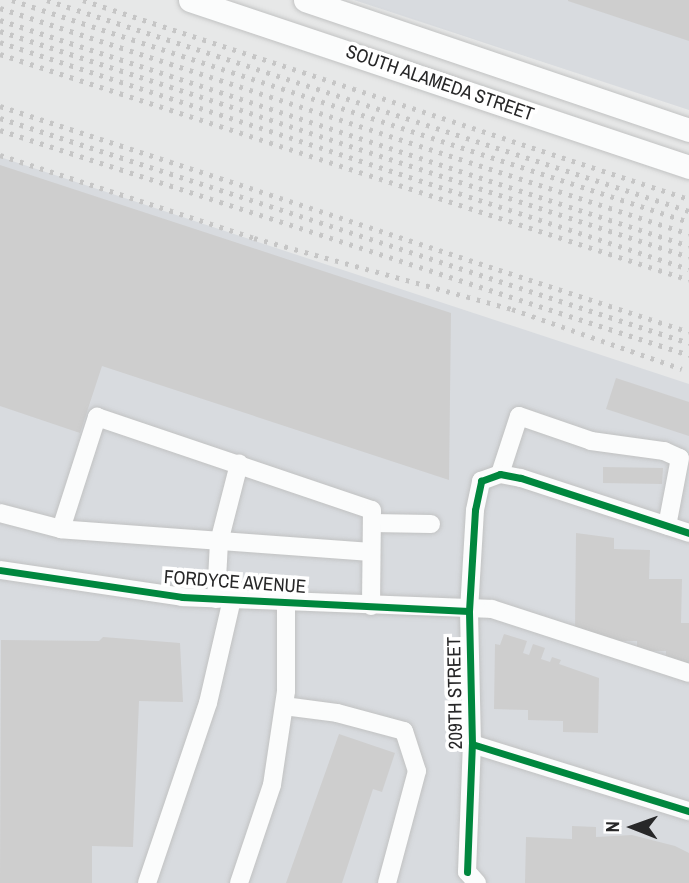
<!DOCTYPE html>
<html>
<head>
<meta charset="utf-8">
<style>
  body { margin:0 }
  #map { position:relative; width:689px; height:883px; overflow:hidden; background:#e7e8e8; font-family:"Archivo Narrow",sans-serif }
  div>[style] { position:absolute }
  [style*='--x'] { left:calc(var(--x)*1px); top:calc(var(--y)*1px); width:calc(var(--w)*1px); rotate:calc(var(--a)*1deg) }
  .built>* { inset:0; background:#d8dbdf }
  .building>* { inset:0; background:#cecece }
  .roads { filter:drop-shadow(0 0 2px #c1c2c2) drop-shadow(0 0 2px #c1c2c2) }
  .minor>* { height:18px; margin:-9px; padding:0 9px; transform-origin:9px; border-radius:9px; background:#fbfcfc }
  .major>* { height:23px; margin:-11.5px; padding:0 11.5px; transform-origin:11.5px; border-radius:11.5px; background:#fbfcfc }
  .rail>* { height:5px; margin-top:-2.5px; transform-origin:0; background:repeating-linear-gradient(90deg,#c6c6c6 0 3.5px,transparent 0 10.5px) }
  .cycleway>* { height:7px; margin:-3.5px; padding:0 3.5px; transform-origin:3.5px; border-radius:3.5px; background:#00873e }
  span { translate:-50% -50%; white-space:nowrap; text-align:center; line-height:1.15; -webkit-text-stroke:7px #fff; paint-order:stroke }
  .street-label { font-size:19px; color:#272728 }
  .north { position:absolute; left:598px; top:792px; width:70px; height:70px; -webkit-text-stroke:5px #fff; paint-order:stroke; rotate:271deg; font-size:19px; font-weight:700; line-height:28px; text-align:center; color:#272728 }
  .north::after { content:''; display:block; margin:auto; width:24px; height:32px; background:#272728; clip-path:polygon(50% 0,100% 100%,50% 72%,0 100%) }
</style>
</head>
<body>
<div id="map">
  <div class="built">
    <div style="clip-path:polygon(354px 0,689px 0,689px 110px)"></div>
    <div style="clip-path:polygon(0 157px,689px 384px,689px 883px,0 883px)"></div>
  </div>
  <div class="building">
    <div style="clip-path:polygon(568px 0,689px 0,689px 41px,568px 1px)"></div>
    <div style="clip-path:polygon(0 165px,451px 313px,449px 480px,102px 366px,80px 433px,0 406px)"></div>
    <div style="clip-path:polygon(616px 378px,689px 402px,689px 436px,606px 409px)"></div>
    <div style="clip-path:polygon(603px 467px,663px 468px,662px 484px,603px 483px)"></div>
    <div style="clip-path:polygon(576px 533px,614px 538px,614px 549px,650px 550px,649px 579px,682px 579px,681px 623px,689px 623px,689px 668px,666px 660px,666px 651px,637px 651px,637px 641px,611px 641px,575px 628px)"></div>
    <div style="clip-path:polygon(504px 634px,527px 641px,523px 653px,529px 655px,533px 644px,545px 648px,541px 659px,550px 662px,552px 657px,561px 660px,559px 664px,599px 678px,598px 733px,563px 732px,563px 721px,528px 720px,528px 710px,494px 709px,495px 644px,500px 645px)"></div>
    <div style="clip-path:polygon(103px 637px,180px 643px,183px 702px,139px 701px,133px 847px,92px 846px,92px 883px,0 883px,1px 640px,99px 641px)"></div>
    <div style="clip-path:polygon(339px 734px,395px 753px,382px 792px,373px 789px,342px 883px,286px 883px)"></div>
    <div style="clip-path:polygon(572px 826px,596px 827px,596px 837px,632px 835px,675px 846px,689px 853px,689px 883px,525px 883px,526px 837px,572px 839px)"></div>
  </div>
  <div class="roads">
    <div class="minor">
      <div style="--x:500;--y:474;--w:61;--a:-71.9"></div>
      <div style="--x:519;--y:416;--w:76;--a:19.1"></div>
      <div style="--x:591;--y:441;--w:74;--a:7.8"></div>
      <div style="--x:664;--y:451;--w:17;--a:24"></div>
      <div style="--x:680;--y:458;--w:69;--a:100.8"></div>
      <div style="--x:0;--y:513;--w:63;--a:14.7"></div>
      <div style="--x:372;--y:523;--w:59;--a:1"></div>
      <div style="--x:371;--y:552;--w:311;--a:-175.8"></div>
      <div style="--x:61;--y:529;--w:118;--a:-72.2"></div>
      <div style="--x:97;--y:417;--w:290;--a:18.7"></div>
      <div style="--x:372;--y:510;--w:96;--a:90.6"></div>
      <div style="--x:0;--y:570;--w:184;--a:8.4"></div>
      <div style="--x:182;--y:597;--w:310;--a:2.2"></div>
      <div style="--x:492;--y:609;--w:207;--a:18"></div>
      <div style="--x:216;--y:599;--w:57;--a:-87"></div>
      <div style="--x:219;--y:542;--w:81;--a:-75.6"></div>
      <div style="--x:284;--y:706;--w:53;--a:7.5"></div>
      <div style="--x:337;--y:713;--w:69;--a:15"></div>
      <div style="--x:404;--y:731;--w:42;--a:72"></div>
      <div style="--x:417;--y:771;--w:116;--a:105"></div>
      <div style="--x:472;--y:744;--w:227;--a:17.2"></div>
      <div style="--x:147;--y:883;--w:190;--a:-71.3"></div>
      <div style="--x:208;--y:703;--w:107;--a:-77"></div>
      <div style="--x:239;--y:883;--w:103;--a:-71.4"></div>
      <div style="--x:272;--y:785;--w:95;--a:-81.5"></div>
      <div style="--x:286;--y:691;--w:89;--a:-90"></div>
      <div style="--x:477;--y:883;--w:15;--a:-132"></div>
      <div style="--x:467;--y:872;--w:128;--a:-87.8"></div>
      <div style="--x:472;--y:744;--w:133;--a:-91.3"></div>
      <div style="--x:469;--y:611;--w:101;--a:-86.6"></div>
      <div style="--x:475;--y:510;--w:30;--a:-78"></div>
      <div style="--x:481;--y:481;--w:20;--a:-20"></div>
      <div style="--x:500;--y:474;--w:21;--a:11"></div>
      <div style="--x:521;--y:478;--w:177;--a:18.1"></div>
    </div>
    <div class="major">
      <div style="--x:190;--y:0;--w:526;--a:18.5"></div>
      <div style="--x:305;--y:0;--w:405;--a:18.7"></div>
    </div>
  </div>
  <div class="rail">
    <div style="--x:12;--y:0;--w:712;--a:18.16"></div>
    <div style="--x:47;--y:0;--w:676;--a:18.19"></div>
    <div style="--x:83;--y:0;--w:638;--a:18.18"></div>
    <div style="--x:0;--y:8;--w:725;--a:18.16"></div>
    <div style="--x:0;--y:20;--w:725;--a:18.16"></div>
    <div style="--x:0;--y:31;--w:725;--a:18.16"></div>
    <div style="--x:0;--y:42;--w:725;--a:18.24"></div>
    <div style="--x:0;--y:54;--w:725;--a:18.16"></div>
    <div style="--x:0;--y:106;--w:725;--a:18.16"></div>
    <div style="--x:0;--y:118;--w:725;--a:18.08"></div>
    <div style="--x:0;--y:130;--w:725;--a:18.08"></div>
    <div style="--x:0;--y:155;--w:267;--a:18.1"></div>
    <div style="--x:254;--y:238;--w:268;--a:15.4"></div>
    <div style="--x:512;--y:309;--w:180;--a:19.4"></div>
  </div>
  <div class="cycleway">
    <div style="--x:0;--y:570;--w:184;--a:8.4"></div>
    <div style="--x:182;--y:597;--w:287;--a:2.8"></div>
    <div style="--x:472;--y:744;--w:227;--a:17.2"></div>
    <div style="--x:467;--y:872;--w:128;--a:-87.8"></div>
    <div style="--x:472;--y:744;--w:133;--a:-91.3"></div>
    <div style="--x:469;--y:611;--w:101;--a:-86.6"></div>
    <div style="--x:475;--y:510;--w:30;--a:-78"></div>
    <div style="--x:481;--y:481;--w:20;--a:-20"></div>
    <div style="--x:500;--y:474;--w:21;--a:11"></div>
    <div style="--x:521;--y:478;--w:177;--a:18.1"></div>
  </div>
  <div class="street-label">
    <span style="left:440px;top:83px;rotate:19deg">SOUTH ALAMEDA STREET</span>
    <span style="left:235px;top:582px;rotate:4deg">FORDYCE AVENUE</span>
    <span style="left:455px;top:693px;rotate:-91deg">209TH STREET</span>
  </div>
  <div class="north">N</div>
</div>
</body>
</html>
